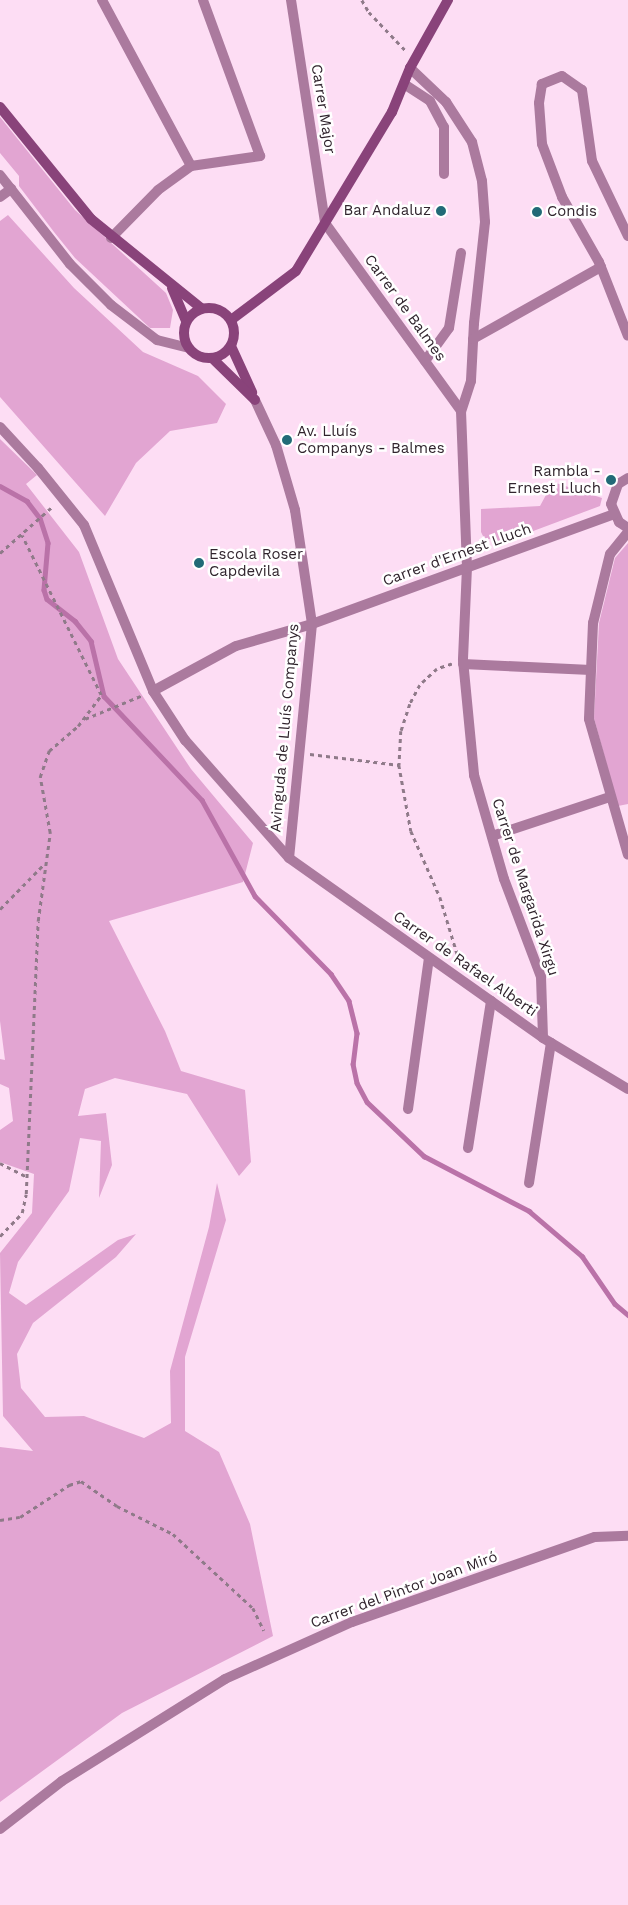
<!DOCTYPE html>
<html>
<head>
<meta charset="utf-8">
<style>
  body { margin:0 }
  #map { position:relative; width:628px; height:1905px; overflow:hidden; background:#fdddf4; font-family:"Work Sans",sans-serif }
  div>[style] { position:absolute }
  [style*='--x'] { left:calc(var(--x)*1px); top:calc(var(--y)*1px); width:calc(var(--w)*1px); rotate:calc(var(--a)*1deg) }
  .green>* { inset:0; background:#e2a5d2 }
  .stream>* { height:4.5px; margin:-2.25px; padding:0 2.25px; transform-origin:2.25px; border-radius:2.25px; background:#ba72a8 }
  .path>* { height:2.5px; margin-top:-1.25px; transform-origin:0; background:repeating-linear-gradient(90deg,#8f7a89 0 4px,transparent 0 8px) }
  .street>* { height:10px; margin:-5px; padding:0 5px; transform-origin:5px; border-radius:5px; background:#ab7a9e }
  .secondary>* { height:10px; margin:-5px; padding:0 5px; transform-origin:5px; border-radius:5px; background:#89437a }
  .secondary>.ring { margin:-5px; padding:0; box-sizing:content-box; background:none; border:10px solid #89437a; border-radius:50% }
  .dots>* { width:14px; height:14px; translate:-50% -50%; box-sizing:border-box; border:2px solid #fff; border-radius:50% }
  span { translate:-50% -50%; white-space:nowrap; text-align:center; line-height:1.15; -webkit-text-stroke:5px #fff; paint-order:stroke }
  .street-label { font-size:15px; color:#30242d }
  .poi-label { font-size:15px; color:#30242d }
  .right { translate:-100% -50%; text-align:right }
  .left { translate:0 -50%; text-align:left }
</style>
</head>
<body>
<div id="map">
  <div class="green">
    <div style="clip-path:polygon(0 117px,75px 210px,166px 293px,173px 310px,170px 328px,150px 328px,75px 258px,54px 232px,19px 186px,19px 176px,0 153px)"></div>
    <div style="clip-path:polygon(8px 215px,74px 288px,143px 352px,198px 376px,226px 404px,217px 423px,170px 431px,136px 463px,105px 516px,0 397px,0 221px)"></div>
    <div style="clip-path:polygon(0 439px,37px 475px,26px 484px,79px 552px,118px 659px,191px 769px,253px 843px,243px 882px,109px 921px,165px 1031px,181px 1071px,245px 1090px,251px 1162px,239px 1176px,187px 1094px,115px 1078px,85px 1089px,78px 1116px,106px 1113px,112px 1165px,99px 1198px,101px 1141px,80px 1138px,69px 1191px,18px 1262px,9px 1293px,26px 1305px,118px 1240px,136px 1234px,116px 1257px,33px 1323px,17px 1354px,21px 1388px,45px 1417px,84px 1416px,144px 1438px,171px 1423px,170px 1371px,209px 1227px,217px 1183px,226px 1220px,185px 1357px,185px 1431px,219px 1452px,250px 1524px,273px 1636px,122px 1713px,0 1802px,0 1447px,33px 1451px,3px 1416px,0 1253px,32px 1213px,34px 1174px,0 1162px,0 1130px,13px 1121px,9px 1088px,0 1084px,0 1059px,5px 1060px,0 1021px)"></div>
    <div style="clip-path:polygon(553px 482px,602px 498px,600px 506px,504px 542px,484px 538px,481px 532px,481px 509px,540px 506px)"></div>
    <div style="clip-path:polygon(628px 543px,628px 804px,618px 806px,594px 718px,599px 623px,615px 558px)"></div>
  </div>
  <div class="stream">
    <div style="--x:0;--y:486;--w:31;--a:29"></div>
    <div style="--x:27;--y:501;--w:21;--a:53"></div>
    <div style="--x:40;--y:518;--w:26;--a:72"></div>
    <div style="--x:48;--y:543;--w:47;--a:94.9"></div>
    <div style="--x:44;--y:590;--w:9;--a:72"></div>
    <div style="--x:47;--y:599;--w:36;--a:38"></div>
    <div style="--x:75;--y:621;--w:26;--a:51"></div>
    <div style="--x:91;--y:641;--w:57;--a:76.7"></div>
    <div style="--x:104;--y:696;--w:143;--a:46.7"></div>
    <div style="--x:202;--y:800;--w:110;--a:61.1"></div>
    <div style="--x:255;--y:896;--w:109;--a:45.7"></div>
    <div style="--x:331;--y:974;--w:32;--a:56"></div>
    <div style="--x:349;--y:1001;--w:33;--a:76"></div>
    <div style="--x:357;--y:1033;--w:31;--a:97"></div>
    <div style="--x:353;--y:1064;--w:19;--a:78"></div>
    <div style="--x:357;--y:1083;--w:21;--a:62"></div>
    <div style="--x:367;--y:1102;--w:79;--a:43.5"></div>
    <div style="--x:424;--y:1156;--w:119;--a:27.6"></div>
    <div style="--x:529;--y:1211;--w:70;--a:40.3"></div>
    <div style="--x:582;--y:1256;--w:58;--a:55.5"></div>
    <div style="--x:615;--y:1304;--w:17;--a:40"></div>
  </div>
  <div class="path">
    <div style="--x:362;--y:0;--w:14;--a:60"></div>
    <div style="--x:369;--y:12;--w:55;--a:46.5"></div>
    <div style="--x:0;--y:553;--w:71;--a:-41.6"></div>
    <div style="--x:452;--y:664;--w:16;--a:162"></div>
    <div style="--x:437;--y:669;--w:23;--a:137"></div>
    <div style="--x:420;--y:685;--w:21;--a:118"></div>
    <div style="--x:410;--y:704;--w:28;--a:108"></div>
    <div style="--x:401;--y:731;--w:34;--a:93"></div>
    <div style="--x:399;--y:765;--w:67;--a:79.7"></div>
    <div style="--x:411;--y:831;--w:72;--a:66.3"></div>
    <div style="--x:440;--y:897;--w:72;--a:73.1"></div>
    <div style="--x:85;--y:719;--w:63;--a:-22.5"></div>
    <div style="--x:310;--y:754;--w:90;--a:7"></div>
    <div style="--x:0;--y:909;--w:64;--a:-45.6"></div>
    <div style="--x:0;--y:1163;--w:30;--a:27"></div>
    <div style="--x:0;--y:1236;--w:32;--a:-46"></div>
    <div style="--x:22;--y:1213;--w:19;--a:-78"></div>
    <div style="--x:26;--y:1194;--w:273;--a:-87.5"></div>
    <div style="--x:38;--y:921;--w:89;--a:-82.2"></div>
    <div style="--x:50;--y:833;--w:57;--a:-100.1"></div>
    <div style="--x:40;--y:777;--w:28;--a:-71"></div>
    <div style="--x:49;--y:751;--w:38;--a:-41"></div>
    <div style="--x:78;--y:726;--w:39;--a:-53"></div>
    <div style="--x:101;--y:695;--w:178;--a:-116.4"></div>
    <div style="--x:0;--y:1520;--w:20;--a:-9"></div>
    <div style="--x:20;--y:1517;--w:59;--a:-33.1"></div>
    <div style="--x:69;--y:1485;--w:13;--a:-18"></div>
    <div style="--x:81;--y:1481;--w:44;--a:34.8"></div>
    <div style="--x:117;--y:1506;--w:63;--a:26.6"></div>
    <div style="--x:173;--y:1534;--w:109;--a:42.8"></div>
    <div style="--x:253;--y:1608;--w:25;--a:64"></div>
  </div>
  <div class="street">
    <div style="--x:102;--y:0;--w:188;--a:61.8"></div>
    <div style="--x:291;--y:0;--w:226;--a:81.3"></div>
    <div style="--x:325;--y:223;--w:232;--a:54.1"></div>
    <div style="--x:410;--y:68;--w:50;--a:43.4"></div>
    <div style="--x:446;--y:102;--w:48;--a:57"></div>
    <div style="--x:472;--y:142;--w:40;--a:75.6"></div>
    <div style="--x:482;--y:181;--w:41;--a:85.8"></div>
    <div style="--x:485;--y:222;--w:102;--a:96.2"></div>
    <div style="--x:474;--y:323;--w:58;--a:93"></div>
    <div style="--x:471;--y:381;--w:32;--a:108"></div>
    <div style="--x:461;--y:411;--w:156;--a:87.8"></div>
    <div style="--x:467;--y:567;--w:93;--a:92.5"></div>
    <div style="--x:463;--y:660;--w:116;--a:84.5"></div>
    <div style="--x:474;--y:775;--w:108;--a:73.9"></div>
    <div style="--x:504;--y:879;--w:105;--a:69.3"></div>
    <div style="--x:541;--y:977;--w:61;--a:88.1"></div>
    <div style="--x:404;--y:84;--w:31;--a:33"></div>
    <div style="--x:430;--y:101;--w:30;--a:62"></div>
    <div style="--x:444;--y:127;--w:47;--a:90"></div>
    <div style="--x:0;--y:175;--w:113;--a:51.8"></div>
    <div style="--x:70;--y:264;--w:58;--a:45"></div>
    <div style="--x:111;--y:305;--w:58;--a:37.3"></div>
    <div style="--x:157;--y:340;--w:32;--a:14"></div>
    <div style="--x:0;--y:197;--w:14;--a:-36"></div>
    <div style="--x:628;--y:236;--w:83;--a:-115.6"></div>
    <div style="--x:592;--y:161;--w:72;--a:-98"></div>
    <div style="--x:582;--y:90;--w:24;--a:-145"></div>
    <div style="--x:562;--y:76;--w:22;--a:158"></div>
    <div style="--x:542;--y:84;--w:19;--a:99"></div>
    <div style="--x:539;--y:103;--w:41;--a:85.8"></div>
    <div style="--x:542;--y:144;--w:57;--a:69.3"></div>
    <div style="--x:562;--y:197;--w:75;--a:60.4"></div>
    <div style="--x:599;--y:262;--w:79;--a:68.6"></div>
    <div style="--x:111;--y:238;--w:67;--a:-45.6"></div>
    <div style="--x:158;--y:190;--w:41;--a:-36"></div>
    <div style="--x:191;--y:166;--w:70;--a:-8.2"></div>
    <div style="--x:260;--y:156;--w:166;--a:-110.1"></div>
    <div style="--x:473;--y:339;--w:147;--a:-29.4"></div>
    <div style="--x:425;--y:361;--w:41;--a:-54"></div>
    <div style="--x:449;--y:328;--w:76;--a:-80.9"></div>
    <div style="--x:255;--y:400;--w:50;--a:65"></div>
    <div style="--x:276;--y:445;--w:68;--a:73.7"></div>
    <div style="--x:295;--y:510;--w:115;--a:81.5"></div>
    <div style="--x:312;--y:624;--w:235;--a:95.6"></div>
    <div style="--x:0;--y:427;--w:56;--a:47.2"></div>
    <div style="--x:38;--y:468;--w:73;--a:51.1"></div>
    <div style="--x:84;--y:525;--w:180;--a:67.4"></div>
    <div style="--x:153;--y:691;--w:59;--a:56.9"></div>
    <div style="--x:185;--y:740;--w:157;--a:48.6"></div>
    <div style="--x:289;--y:858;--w:311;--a:35.3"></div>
    <div style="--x:543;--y:1038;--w:99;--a:31"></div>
    <div style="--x:628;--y:478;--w:12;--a:149"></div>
    <div style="--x:618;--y:484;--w:21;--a:109"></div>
    <div style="--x:611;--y:504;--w:20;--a:66"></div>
    <div style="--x:619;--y:522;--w:11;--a:34"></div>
    <div style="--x:628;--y:532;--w:28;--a:129"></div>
    <div style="--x:610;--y:554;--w:71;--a:103.8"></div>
    <div style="--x:593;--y:623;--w:96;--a:92.4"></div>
    <div style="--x:589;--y:719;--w:141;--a:74"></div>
    <div style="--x:463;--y:664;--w:128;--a:2.7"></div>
    <div style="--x:153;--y:691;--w:94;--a:-28.5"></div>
    <div style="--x:236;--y:646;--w:79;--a:-16.1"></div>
    <div style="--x:312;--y:624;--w:321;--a:-20"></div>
    <div style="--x:492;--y:836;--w:124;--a:-18.3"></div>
    <div style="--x:408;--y:1109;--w:152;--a:-82.1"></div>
    <div style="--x:468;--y:1148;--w:149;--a:-81.1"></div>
    <div style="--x:529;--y:1183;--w:142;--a:-81.1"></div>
    <div style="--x:0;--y:1829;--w:78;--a:-37.7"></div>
    <div style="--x:62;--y:1781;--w:192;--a:-32"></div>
    <div style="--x:225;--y:1679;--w:139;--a:-24.2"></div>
    <div style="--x:352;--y:1622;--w:257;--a:-19.3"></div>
    <div style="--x:595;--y:1537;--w:33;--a:-2"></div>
  </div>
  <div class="secondary">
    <div style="--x:0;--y:107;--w:144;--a:50.9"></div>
    <div style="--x:91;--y:219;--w:141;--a:39"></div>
    <div style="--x:172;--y:288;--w:36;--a:67"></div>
    <div class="ring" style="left:184px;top:308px;width:40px;height:40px"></div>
    <div style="--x:231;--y:320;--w:81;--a:-37"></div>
    <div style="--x:296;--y:271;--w:186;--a:-58.9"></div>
    <div style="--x:392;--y:112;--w:48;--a:-67.8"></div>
    <div style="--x:410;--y:68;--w:78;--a:-60.8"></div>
    <div style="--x:231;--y:346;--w:51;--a:65.5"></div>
    <div style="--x:212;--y:358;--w:60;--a:44.3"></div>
  </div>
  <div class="dots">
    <div style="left:441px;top:211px;background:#226a77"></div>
    <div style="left:537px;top:212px;background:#226a77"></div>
    <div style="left:287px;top:440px;background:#226a77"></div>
    <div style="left:611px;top:480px;background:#226a77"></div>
    <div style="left:199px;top:563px;background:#226a77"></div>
  </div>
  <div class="street-label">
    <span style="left:323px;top:109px;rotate:81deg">Carrer Major</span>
    <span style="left:405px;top:308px;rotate:54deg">Carrer de Balmes</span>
    <span style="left:457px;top:555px;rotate:-20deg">Carrer d'Ernest Lluch</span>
    <span style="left:285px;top:728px;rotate:-85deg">Avinguda de Lluís Companys</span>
    <span style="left:525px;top:887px;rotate:72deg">Carrer de Margarida Xirgu</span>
    <span style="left:465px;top:964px;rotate:35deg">Carrer de Rafael Alberti</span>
    <span style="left:404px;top:1590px;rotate:-20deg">Carrer del Pintor Joan Miró</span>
  </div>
  <div class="poi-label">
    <span class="right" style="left:431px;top:211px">Bar Andaluz</span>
    <span class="left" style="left:547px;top:212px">Condis</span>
    <span class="left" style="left:297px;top:440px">Av. Lluís<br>Companys - Balmes</span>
    <span class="right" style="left:601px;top:480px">Rambla -<br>Ernest Lluch</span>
    <span class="left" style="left:209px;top:563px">Escola Roser<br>Capdevila</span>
  </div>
</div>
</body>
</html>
